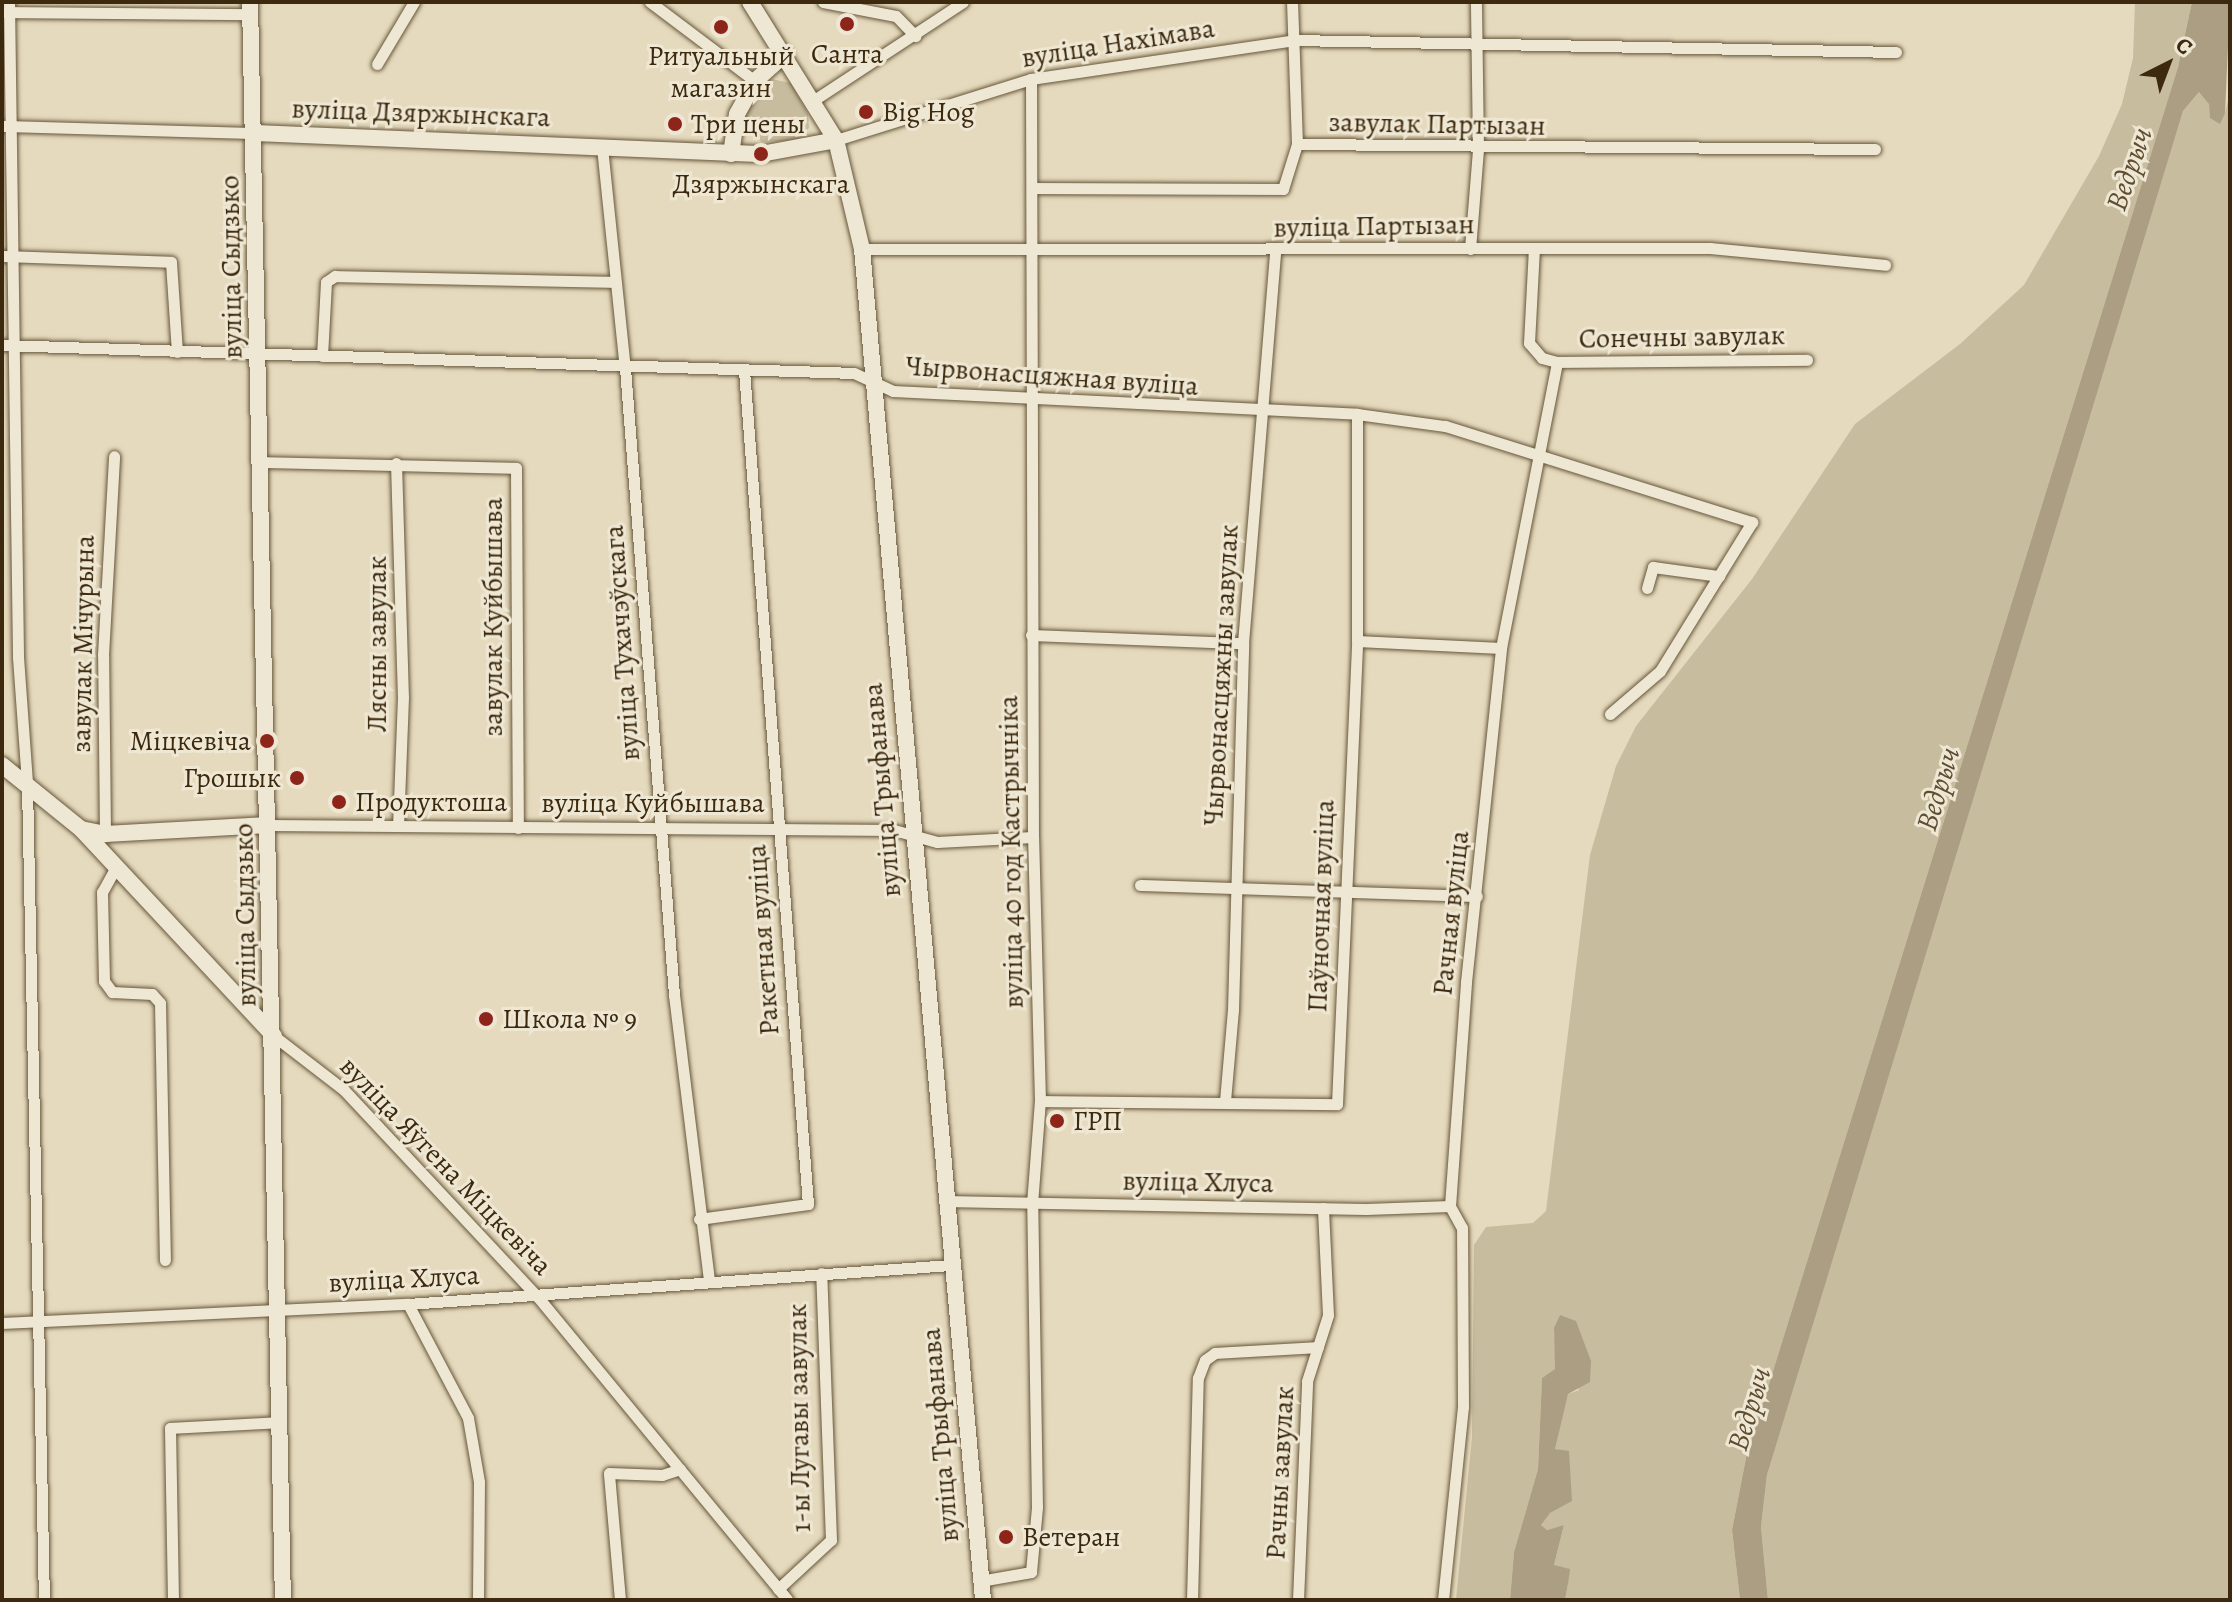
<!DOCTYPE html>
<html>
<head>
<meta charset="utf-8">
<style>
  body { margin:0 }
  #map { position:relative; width:2232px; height:1602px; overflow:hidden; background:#e5dabd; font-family:Alegreya,serif }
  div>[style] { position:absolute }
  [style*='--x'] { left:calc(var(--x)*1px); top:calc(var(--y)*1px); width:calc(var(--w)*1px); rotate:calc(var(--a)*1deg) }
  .green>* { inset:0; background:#c8bc9f }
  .water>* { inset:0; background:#ac9e82 }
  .roads { filter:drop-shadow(0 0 2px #67563a) drop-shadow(0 0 2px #67563a) }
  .street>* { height:11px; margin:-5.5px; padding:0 5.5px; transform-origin:5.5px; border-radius:5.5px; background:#eee7d4 }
  .secondary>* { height:16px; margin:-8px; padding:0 8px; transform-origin:8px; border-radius:8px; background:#eee7d4 }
  .dots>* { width:22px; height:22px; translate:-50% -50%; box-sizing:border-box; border:4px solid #eee7d4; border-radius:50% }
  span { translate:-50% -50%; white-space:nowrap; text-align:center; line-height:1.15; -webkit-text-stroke:6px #eee7d4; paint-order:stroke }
  .street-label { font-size:28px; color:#3d2a0e }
  .poi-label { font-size:28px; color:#3d2a0e }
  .left { translate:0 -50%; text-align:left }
  .right { translate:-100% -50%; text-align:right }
  .water-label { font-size:30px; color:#5e4d31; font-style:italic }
  .frame { position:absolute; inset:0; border:4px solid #3d2a0e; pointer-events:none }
  .north { position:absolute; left:2128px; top:24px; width:80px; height:80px; -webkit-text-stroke:6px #eee7d4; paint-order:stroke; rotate:42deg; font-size:22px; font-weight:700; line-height:32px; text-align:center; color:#3d2a0e }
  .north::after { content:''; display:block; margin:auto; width:28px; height:36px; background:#3d2a0e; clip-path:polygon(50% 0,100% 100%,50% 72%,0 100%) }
</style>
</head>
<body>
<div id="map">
  <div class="green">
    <div style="clip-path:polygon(2135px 2px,2192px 2px,2178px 67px,1746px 1458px,1732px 1530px,1740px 1600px,1565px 1600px,1568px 1584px,1554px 1565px,1564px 1525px,1547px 1530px,1541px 1525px,1569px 1452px,1555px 1449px,1562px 1414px,1568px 1394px,1579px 1390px,1554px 1328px,1556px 1369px,1542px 1378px,1538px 1469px,1514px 1552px,1510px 1600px,1456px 1600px,1472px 1437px,1474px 1245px,1486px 1227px,1533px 1223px,1546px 1211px,1590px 855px,1616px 766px,1636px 726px,1752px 579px,1855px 424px,1960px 344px,2024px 285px,2099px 156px,2122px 104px,2133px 58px)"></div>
    <div style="clip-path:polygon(771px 79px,791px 83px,808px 114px,809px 128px,798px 140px,762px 142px,742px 130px,741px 112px,758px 87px)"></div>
    <div style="clip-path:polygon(2199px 92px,2225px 113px,2230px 92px,2230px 1600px,1768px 1600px,1761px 1527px,1767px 1475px,2114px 329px,2183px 111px)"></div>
  </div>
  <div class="water">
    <div style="clip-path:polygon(2192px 2px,2230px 2px,2225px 113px,2220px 124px,2210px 118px,2209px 104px,2199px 92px,2183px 111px,1767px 1475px,1761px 1527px,1768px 1600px,1740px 1600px,1732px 1530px,1746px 1458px,2178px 67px)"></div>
    <div style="clip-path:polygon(1560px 1315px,1576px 1321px,1591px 1361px,1590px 1382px,1568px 1394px,1555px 1449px,1569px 1451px,1572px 1501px,1550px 1513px,1541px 1525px,1547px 1530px,1564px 1525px,1554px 1565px,1570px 1569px,1568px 1584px,1565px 1600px,1510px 1600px,1514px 1552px,1538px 1469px,1542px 1378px,1555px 1369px,1554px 1328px)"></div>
  </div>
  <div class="roads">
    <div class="street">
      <div style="--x:9;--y:2;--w:655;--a:89.21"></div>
      <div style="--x:18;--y:657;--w:127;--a:85.9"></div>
      <div style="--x:27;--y:784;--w:816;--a:88.81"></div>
      <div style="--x:650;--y:2;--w:131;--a:37"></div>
      <div style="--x:823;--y:2;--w:74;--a:10.9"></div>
      <div style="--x:896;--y:16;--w:28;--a:46"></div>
      <div style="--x:3;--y:12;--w:248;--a:0.5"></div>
      <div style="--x:377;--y:64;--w:72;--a:-59.2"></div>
      <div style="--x:814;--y:100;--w:178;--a:-33.3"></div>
      <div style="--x:2;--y:126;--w:253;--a:1.6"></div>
      <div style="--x:836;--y:140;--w:204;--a:-17.4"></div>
      <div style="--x:1031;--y:79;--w:266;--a:-8.4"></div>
      <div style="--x:1294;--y:40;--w:602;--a:1.14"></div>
      <div style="--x:1297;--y:144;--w:578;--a:0.5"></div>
      <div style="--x:602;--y:147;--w:222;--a:84.1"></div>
      <div style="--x:625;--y:368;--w:629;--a:85.53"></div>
      <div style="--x:674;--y:995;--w:286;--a:83"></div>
      <div style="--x:1032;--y:188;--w:251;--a:0.2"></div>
      <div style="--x:1283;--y:189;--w:47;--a:-72.7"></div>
      <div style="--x:1297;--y:144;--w:142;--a:-92"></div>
      <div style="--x:862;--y:249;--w:848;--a:-0.07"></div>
      <div style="--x:1710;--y:248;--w:176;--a:5.5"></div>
      <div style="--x:1470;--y:249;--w:100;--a:-85.4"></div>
      <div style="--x:1478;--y:149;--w:147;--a:-90.8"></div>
      <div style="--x:2;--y:256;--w:169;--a:2"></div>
      <div style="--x:171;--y:262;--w:90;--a:86.2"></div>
      <div style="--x:2;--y:345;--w:852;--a:1.88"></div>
      <div style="--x:854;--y:373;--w:43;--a:24.8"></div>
      <div style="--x:893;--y:391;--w:465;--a:2.8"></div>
      <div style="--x:1357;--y:414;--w:89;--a:7.8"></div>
      <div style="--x:1445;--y:426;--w:322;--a:17.4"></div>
      <div style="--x:1752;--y:522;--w:175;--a:121.7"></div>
      <div style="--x:1660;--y:671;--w:66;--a:139.3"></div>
      <div style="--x:322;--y:356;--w:74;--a:-86.9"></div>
      <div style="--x:326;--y:282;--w:11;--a:-34"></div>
      <div style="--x:335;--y:276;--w:279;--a:1.2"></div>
      <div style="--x:1557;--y:362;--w:250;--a:-0.5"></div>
      <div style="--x:261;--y:462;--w:255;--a:1.3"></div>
      <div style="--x:516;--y:468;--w:360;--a:89.7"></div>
      <div style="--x:396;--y:463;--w:234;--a:88.3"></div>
      <div style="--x:403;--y:697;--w:128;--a:92.2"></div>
      <div style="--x:1647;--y:588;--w:22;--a:-74"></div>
      <div style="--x:1653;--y:567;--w:67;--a:7.8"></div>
      <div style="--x:1031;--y:635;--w:212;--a:2.2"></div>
      <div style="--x:1357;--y:641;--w:144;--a:2.8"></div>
      <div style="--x:268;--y:825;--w:626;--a:0.46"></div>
      <div style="--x:894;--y:830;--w:45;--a:15.6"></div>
      <div style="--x:937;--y:842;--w:96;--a:-3"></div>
      <div style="--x:105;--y:834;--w:179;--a:-90.6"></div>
      <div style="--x:103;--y:655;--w:199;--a:-86.8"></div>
      <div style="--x:116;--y:867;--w:29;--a:119"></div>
      <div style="--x:102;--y:892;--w:89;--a:88.7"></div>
      <div style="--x:104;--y:981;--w:14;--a:54"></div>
      <div style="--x:112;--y:992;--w:40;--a:2.9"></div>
      <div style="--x:152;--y:994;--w:12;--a:48"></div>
      <div style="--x:160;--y:1003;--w:257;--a:88.9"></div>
      <div style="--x:1140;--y:885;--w:337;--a:1.9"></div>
      <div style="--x:274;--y:1036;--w:88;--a:37.6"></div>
      <div style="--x:344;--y:1090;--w:282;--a:46.9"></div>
      <div style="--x:537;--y:1296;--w:394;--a:50.5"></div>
      <div style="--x:1040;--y:1101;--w:297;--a:0.6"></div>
      <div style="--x:1337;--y:1104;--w:463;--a:-87.5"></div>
      <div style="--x:1357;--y:641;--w:227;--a:-90"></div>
      <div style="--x:1225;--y:1101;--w:91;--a:-85"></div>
      <div style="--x:1233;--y:1010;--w:367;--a:-88.4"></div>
      <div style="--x:1243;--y:643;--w:392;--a:-85.3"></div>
      <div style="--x:944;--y:1201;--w:422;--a:1.1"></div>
      <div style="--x:1366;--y:1209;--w:84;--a:-2"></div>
      <div style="--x:699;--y:1219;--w:110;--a:-7.8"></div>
      <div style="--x:808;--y:1204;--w:836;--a:-94.39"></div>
      <div style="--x:408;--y:1304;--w:129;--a:62.2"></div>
      <div style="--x:468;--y:1418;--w:65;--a:80.2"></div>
      <div style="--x:479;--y:1482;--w:118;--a:90.5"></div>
      <div style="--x:2;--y:1323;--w:406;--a:-2.7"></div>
      <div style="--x:408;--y:1304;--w:544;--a:-4.11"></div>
      <div style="--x:980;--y:1581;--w:52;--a:-10"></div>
      <div style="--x:1031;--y:1572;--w:65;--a:-84.7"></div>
      <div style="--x:1037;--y:1507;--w:303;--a:-90.9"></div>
      <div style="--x:1032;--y:1204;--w:103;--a:-85.6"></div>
      <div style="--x:1040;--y:1101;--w:264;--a:-91.5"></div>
      <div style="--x:1033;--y:837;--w:758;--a:-90.15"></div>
      <div style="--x:778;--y:1589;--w:72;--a:-42.8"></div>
      <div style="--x:831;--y:1540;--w:267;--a:-92.1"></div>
      <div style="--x:173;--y:1600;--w:172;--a:-91"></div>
      <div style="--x:170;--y:1428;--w:111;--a:-3.1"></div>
      <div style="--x:620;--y:1600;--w:127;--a:-95"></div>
      <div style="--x:609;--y:1473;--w:53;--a:2.2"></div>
      <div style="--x:662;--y:1475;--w:19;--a:-18"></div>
      <div style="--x:1192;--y:1600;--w:222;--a:-88.5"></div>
      <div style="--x:1198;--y:1378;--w:19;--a:-69"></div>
      <div style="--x:1205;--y:1360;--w:12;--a:-35"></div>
      <div style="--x:1215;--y:1353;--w:103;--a:-3.3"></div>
      <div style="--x:1298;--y:1600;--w:219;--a:-87.6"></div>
      <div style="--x:1307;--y:1381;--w:69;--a:-72.3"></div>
      <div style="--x:1328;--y:1315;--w:107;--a:-92.7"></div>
      <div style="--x:1443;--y:1600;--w:194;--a:-84.1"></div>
      <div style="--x:1463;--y:1407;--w:179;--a:-90.3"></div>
      <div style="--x:1462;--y:1228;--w:25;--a:-119"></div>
      <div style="--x:1450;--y:1206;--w:225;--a:-85.9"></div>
      <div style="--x:1466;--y:982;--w:336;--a:-84"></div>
      <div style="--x:1501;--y:648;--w:291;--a:-78.9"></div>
      <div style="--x:1557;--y:362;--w:16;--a:-165"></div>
      <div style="--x:1542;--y:358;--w:20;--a:-131"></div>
      <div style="--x:1529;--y:343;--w:94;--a:-87"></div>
    </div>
    <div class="secondary">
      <div style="--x:250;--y:2;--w:1598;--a:88.82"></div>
      <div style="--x:750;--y:2;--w:163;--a:58.1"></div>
      <div style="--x:836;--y:140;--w:112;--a:76.6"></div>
      <div style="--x:862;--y:249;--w:1356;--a:84.88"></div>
      <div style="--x:255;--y:133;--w:506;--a:2.38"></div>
      <div style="--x:761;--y:154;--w:76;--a:-10.6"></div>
      <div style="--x:731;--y:154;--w:40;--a:-81.5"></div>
      <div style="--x:737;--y:114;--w:38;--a:-61"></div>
      <div style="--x:755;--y:81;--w:40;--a:-42"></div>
      <div style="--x:2;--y:765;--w:102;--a:39"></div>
      <div style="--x:81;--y:829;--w:283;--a:47"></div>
      <div style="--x:81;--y:829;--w:25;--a:12"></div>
      <div style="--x:105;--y:834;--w:163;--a:-3.2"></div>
    </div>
  </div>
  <div class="dots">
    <div style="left:847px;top:24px;background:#8f2418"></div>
    <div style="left:721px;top:27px;background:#8f2418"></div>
    <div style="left:866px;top:112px;background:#8f2418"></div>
    <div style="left:675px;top:124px;background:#8f2418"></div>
    <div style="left:761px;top:154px;background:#8f2418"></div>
    <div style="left:267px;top:741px;background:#8f2418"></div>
    <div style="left:297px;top:778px;background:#8f2418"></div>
    <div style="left:339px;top:802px;background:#8f2418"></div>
    <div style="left:486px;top:1019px;background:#8f2418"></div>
    <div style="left:1057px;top:1121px;background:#8f2418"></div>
    <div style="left:1006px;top:1537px;background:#8f2418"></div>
  </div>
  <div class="street-label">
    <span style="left:1118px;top:43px;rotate:-9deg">вуліца Нахімава</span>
    <span style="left:421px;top:113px;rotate:2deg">вуліца Дзяржынскага</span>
    <span style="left:1437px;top:124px;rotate:1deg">завулак Партызан</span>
    <span style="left:1374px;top:226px;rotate:-1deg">вуліца Партызан</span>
    <span style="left:231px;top:267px;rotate:-91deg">вуліца Сыдзько</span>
    <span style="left:1682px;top:337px;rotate:-1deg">Сонечны завулак</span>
    <span style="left:1052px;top:376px;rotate:4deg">Чырвонасцяжная вуліца</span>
    <span style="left:493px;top:617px;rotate:-90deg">завулак Куйбышава</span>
    <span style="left:622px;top:643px;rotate:-94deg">вуліца Тухачэўскага</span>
    <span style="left:83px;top:644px;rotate:-89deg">завулак Мічурына</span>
    <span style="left:377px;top:644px;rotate:-90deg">Лясны завулак</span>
    <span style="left:1221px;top:675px;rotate:-87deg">Чырвонасцяжны завулак</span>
    <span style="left:882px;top:790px;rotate:-95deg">вуліца Трыфанава</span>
    <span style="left:653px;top:803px">вуліца Куйбышава</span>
    <span style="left:1011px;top:852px;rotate:-91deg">вуліца 40 год Кастрычніка</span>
    <span style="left:1321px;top:906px;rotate:-88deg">Паўночная вуліца</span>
    <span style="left:1451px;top:913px;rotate:-84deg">Рачная вуліца</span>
    <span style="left:245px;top:915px;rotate:-91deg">вуліца Сыдзько</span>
    <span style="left:763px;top:940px;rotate:-94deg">Ракетная вуліца</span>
    <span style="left:446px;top:1166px;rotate:46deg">вуліца Яўгена Міцкевіча</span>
    <span style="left:1198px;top:1182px;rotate:1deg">вуліца Хлуса</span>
    <span style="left:404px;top:1279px;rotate:-3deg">вуліца Хлуса</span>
    <span style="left:799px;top:1418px;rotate:-91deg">1-ы Лугавы завулак</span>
    <span style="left:940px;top:1435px;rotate:-95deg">вуліца Трыфанава</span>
    <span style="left:1280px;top:1473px;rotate:-87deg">Рачны завулак</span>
  </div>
  <div class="poi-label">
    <span style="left:847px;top:54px">Санта</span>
    <span style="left:721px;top:72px">Ритуальный<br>магазин</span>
    <span class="left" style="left:882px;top:112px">Big Hog</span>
    <span class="left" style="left:691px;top:124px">Три цены</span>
    <span style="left:761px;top:184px">Дзяржынскага</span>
    <span class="right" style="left:251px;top:741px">Міцкевіча</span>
    <span class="right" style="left:281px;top:778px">Грошык</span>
    <span class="left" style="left:355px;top:802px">Продуктоша</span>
    <span class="left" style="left:502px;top:1019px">Школа № 9</span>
    <span class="left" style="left:1073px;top:1121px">ГРП</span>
    <span class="left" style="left:1022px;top:1537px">Ветеран</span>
  </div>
  <div class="water-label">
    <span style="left:2129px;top:169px;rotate:-71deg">Ведрыч</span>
    <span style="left:1938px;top:789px;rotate:-73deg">Ведрыч</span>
    <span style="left:1749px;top:1409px;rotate:-73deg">Ведрыч</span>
  </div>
  <div class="frame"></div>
  <div class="north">С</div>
</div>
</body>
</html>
